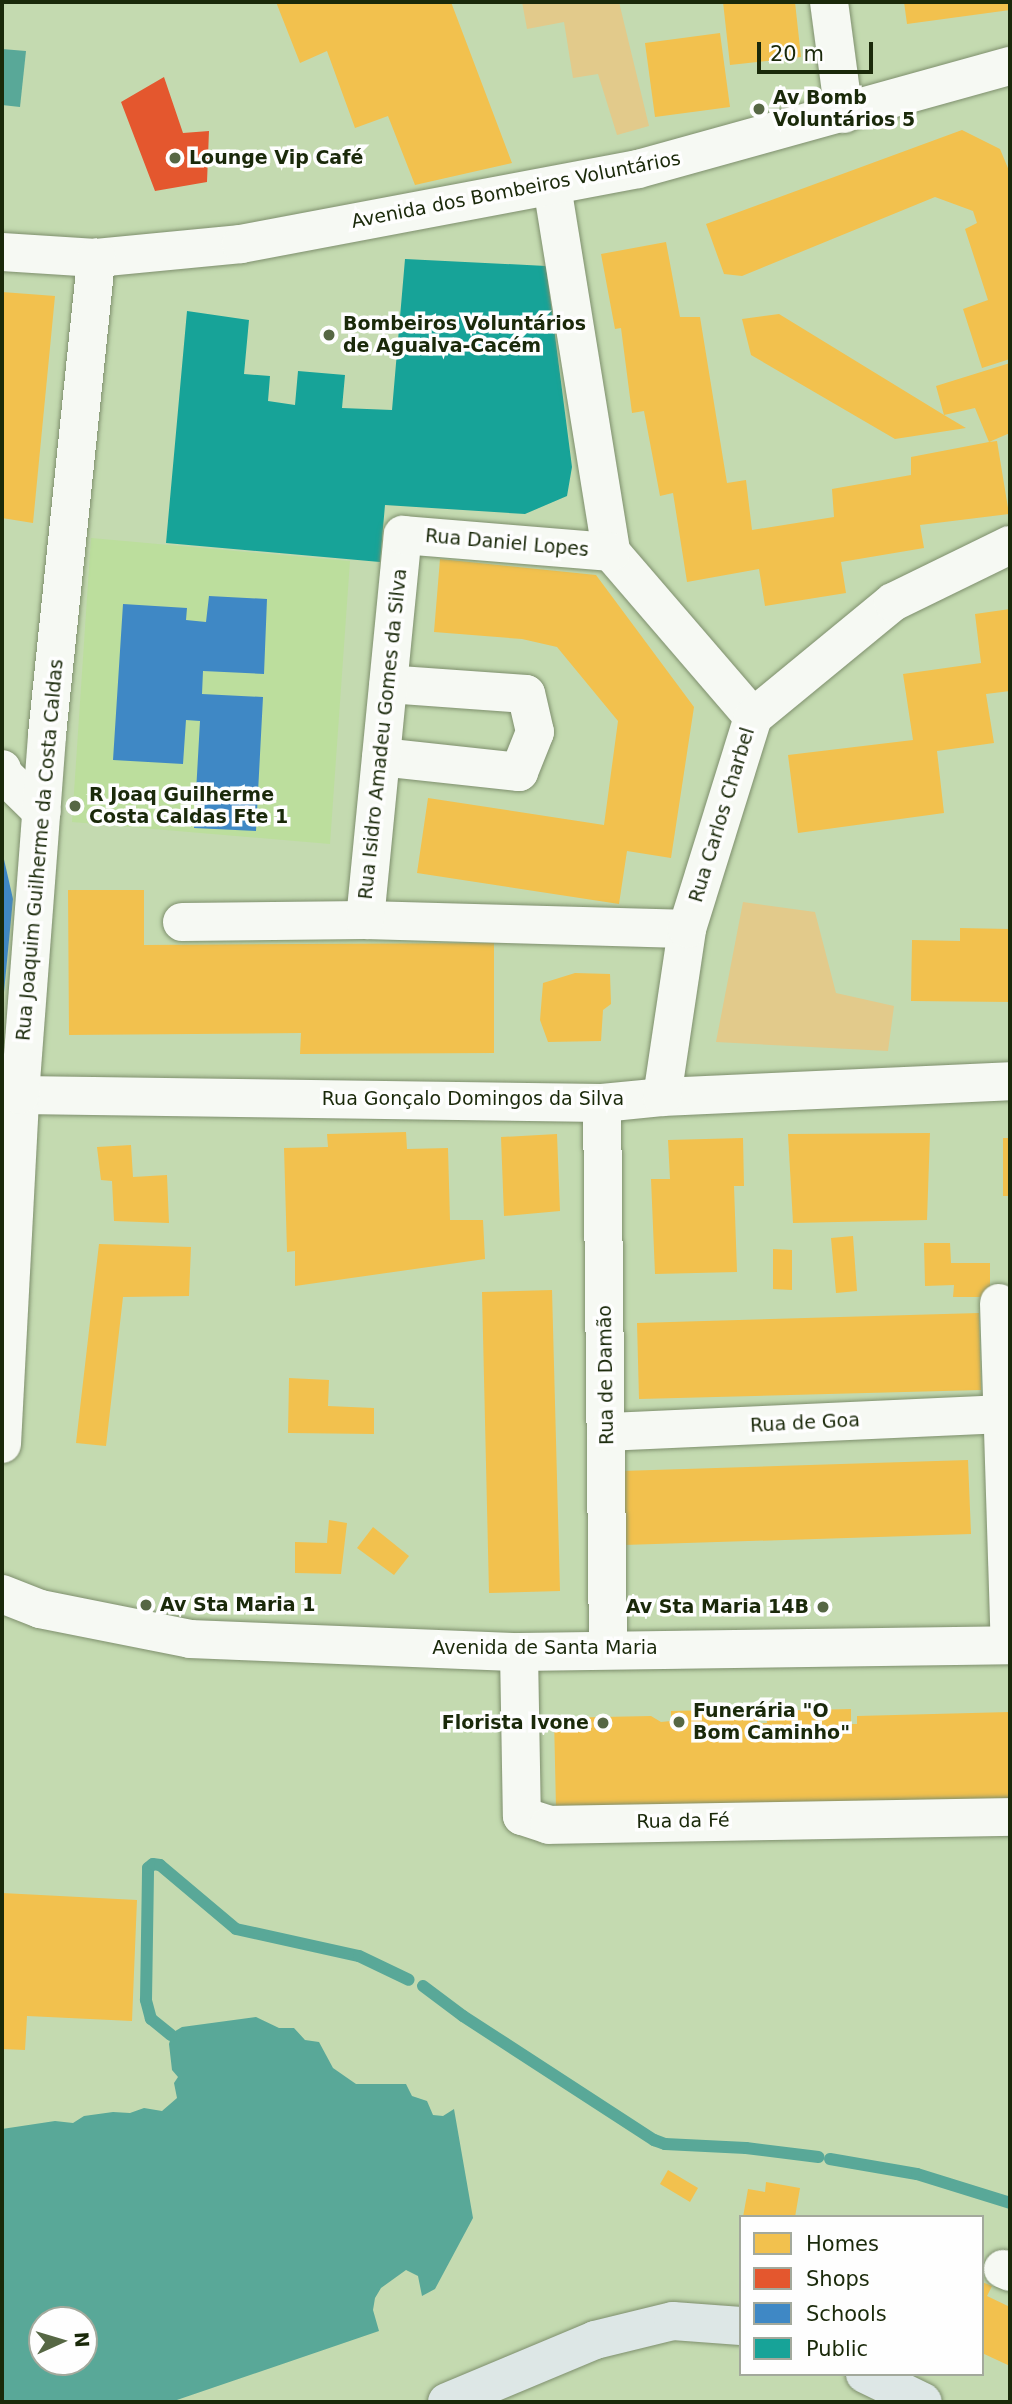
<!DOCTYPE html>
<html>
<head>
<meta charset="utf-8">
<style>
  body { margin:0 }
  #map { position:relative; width:1012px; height:2404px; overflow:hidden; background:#c4dab0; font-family:"DejaVu Sans",sans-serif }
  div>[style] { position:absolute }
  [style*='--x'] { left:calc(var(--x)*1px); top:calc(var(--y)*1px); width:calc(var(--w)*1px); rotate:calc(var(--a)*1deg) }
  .built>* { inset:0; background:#bcde9d }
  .green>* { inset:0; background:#e2ca8b }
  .water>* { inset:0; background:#59a898 }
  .homes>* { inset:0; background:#f2c14e }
  .shops>* { inset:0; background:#e4572e }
  .schools>* { inset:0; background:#3f88c5 }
  .public>* { inset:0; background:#17a398 }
  .stream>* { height:12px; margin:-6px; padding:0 6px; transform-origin:6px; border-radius:6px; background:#59a898 }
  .roads { filter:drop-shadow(0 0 2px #7e8f6d) drop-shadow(0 0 2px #7e8f6d) }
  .minor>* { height:38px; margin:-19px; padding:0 19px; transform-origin:19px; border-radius:19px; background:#f6f9f3 }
  .major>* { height:38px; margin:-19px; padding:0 19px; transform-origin:19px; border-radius:19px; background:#dde7e6 }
  .dots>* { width:19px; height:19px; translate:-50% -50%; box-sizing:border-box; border:4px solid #fefefe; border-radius:50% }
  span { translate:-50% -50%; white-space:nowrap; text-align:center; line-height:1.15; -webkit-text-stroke:7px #fefefe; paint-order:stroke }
  .poi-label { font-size:19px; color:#1a290a; font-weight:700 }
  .left { translate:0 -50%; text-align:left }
  .right { translate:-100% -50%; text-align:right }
  .street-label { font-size:19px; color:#1a290a }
  .frame { position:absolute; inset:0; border:4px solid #1a290a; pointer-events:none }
  .legend { position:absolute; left:739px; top:2215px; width:245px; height:161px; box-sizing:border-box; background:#fefefe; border:2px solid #a3a99c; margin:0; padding:9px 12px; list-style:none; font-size:21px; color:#1a290a }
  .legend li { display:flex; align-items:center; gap:14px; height:35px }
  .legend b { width:35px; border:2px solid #a3a99c }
  .north { position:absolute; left:28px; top:2306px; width:70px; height:70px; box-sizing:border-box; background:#fefefe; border:2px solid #a3a99c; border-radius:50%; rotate:86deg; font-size:19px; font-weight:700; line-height:28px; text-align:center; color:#1a290a }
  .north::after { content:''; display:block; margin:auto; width:24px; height:32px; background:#566744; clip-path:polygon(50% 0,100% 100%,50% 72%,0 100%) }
  .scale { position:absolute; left:757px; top:42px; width:116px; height:32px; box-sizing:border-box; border:4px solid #1a290a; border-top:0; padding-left:9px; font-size:21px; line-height:24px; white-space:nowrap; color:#1a290a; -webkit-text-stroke:5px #fefefe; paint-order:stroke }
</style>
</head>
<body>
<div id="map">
  <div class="built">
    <div style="clip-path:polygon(91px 538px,350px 561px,330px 844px,72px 822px)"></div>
  </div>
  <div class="green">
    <div style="clip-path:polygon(522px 2px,619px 2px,649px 126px,617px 135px,598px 74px,573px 78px,564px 22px,527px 29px)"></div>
    <div style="clip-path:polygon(743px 902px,815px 912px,836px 993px,894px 1006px,888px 1051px,716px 1042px)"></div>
  </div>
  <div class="water">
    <div style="clip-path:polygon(2px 49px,26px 51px,20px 107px,2px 105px)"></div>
    <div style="clip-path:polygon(evenodd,256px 2017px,279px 2028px,294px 2028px,305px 2040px,319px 2042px,333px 2068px,356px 2084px,406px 2084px,412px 2096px,427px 2101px,433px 2115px,443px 2116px,454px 2109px,473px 2218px,435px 2289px,422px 2296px,418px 2276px,406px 2270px,381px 2288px,375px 2298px,373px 2310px,379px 2331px,171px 2402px,2px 2402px,2px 2129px,55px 2121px,73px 2123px,84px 2116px,113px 2112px,130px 2113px,144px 2108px,162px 2111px,177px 2098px,174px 2083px,178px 2077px,172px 2070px,169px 2044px,172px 2033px,182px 2027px,256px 2017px,42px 2320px,84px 2320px,84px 2362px,42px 2362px,42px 2320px)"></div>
  </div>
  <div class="homes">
    <div style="clip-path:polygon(276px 2px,451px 2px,512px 163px,415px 185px,388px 116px,355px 128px,327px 51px,300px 63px)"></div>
    <div style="clip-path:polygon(723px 2px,795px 2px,801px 57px,730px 65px)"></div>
    <div style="clip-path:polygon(904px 2px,1010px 2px,1010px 10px,907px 24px)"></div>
    <div style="clip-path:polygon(720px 33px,730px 107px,655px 117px,645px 43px)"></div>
    <div style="clip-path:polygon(962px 130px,1000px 149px,1010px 173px,1010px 359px,982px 368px,963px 309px,988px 300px,965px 229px,977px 223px,973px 211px,935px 197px,742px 276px,724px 274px,706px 224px)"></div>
    <div style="clip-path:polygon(666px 242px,680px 317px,700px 317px,727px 483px,746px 480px,752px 530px,834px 517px,832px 489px,911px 475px,911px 457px,989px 442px,975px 408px,944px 415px,966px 428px,895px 439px,751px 355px,742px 319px,779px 314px,944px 415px,936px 386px,1010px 363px,1010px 433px,989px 442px,997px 441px,1009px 514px,920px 525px,924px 548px,841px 562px,846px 593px,765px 606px,759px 569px,687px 582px,673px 493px,660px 496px,644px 411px,632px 413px,621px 328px,615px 329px,601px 254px)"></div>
    <div style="clip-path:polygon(2px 292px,55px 296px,33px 523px,2px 518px)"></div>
    <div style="clip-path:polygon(440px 559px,596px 575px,694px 707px,671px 858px,627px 851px,619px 904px,417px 873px,428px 798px,604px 825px,618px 721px,557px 647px,522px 639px,434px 632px)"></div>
    <div style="clip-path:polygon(1010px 609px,1010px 691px,986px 694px,994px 743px,937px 751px,944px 813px,798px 833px,788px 755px,913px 740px,903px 674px,981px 663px,975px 614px)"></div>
    <div style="clip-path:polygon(68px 890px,144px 890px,144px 945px,494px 943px,494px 1053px,300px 1054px,301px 1033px,69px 1035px)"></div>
    <div style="clip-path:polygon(960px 928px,1010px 929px,1010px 1002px,911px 1001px,912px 940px,960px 941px)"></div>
    <div style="clip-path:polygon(575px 973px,610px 974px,611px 1004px,603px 1010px,601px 1041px,548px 1042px,540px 1020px,543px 983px)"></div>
    <div style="clip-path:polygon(406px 1132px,407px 1149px,448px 1148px,450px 1220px,483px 1220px,485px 1259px,295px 1286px,295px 1251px,287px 1252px,284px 1148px,328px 1147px,327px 1134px)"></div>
    <div style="clip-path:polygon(930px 1133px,927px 1220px,793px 1223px,788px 1134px)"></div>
    <div style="clip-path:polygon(557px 1134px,560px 1211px,504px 1216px,501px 1137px)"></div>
    <div style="clip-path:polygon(743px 1138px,744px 1186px,734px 1186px,737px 1272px,655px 1274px,651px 1179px,670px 1179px,668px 1140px)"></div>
    <div style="clip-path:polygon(1003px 1138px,1010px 1138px,1010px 1196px,1003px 1196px)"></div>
    <div style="clip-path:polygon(131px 1145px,133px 1177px,167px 1175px,169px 1223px,114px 1221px,112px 1181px,101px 1180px,97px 1147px)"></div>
    <div style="clip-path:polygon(853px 1236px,857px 1291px,836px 1293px,831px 1238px)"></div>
    <div style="clip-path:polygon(924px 1243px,950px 1243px,951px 1263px,990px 1263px,990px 1297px,953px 1297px,954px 1285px,925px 1286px)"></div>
    <div style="clip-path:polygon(99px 1244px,191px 1247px,189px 1296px,123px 1297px,106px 1446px,76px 1443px)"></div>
    <div style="clip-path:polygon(773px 1249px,792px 1250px,792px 1290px,773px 1289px)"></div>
    <div style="clip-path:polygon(552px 1290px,560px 1591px,489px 1593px,482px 1292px)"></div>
    <div style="clip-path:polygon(979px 1313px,981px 1390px,639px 1399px,637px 1323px)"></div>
    <div style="clip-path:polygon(289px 1378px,329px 1380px,328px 1406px,374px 1408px,374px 1434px,288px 1433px)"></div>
    <div style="clip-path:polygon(968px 1460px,971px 1534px,624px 1545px,621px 1471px)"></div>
    <div style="clip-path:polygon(329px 1520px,347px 1523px,341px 1574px,295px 1573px,295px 1542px,327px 1543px)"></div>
    <div style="clip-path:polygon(373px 1527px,409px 1556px,394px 1575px,357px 1548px)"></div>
    <div style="clip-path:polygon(758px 1709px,758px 1723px,767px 1723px,766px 1711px,851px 1709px,851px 1724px,857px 1724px,857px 1716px,1010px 1712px,1010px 1802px,556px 1808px,554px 1718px,651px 1716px,661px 1722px,671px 1721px,671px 1711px)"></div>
    <div style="clip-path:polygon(2px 1893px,137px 1900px,132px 2021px,27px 2016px,25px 2050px,2px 2049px)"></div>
    <div style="clip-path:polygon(668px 2170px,698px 2188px,690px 2202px,660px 2184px)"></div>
    <div style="clip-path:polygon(766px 2182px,800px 2188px,795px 2217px,743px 2217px,748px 2189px,765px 2192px)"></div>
    <div style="clip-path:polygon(982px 2282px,992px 2286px,987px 2296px,1010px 2307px,1010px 2366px,982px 2353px)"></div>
  </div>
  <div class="shops">
    <div style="clip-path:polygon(164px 77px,183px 133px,209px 131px,207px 182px,155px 191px,121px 102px)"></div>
  </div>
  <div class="schools">
    <div style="clip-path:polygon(209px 596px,267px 599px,264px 674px,203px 671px,202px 694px,263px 697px,256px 831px,194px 828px,200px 721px,186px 720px,183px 764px,113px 760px,123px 604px,187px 608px,186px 620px,206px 622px)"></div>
    <div style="clip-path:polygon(3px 855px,13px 899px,4px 992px,2px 992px)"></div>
  </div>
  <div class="public">
    <div style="clip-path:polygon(405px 259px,546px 266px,572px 467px,567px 496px,525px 514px,385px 505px,380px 562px,166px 543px,187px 311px,249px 320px,244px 374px,270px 376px,268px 401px,295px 405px,298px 371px,345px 375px,342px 408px,392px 410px)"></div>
  </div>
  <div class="stream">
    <div style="--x:423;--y:1986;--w:50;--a:36.9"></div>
    <div style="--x:463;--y:2016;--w:228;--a:33"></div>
    <div style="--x:654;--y:2140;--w:12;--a:20"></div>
    <div style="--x:665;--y:2144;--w:81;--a:2.8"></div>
    <div style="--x:746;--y:2148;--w:73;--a:7.1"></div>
    <div style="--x:171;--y:2035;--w:26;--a:-141"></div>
    <div style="--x:151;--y:2019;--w:20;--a:-105"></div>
    <div style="--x:146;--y:2000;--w:132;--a:-89.1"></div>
    <div style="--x:148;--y:1868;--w:6;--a:-39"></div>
    <div style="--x:153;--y:1864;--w:7;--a:8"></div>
    <div style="--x:160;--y:1865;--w:99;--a:40.1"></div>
    <div style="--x:236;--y:1929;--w:126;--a:12.4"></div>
    <div style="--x:359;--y:1956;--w:55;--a:25.6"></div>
    <div style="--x:830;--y:2159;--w:88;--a:9.8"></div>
    <div style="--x:917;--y:2174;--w:97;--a:17.3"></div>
  </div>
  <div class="roads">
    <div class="minor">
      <div style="--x:829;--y:2;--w:113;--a:82.4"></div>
      <div style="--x:552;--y:186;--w:371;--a:80.8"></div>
      <div style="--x:611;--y:552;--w:218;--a:49.3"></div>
      <div style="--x:2;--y:252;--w:94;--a:3.7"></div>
      <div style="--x:96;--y:258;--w:146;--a:-5.5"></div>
      <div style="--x:241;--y:244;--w:404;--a:-10.7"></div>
      <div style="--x:638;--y:169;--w:386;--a:-15.5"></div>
      <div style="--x:381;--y:757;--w:139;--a:6.2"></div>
      <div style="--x:519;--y:772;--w:43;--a:-68.2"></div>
      <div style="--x:535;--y:732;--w:39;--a:-103"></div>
      <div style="--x:526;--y:694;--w:138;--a:-175.9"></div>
      <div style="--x:2;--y:769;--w:5;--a:79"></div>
      <div style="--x:3;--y:774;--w:54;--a:44.3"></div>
      <div style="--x:365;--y:920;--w:322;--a:1.6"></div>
      <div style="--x:182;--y:922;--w:183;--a:-0.6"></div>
      <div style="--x:365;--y:920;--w:387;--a:-84.4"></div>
      <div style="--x:403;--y:535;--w:209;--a:4.7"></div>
      <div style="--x:20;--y:1095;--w:582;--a:0.79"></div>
      <div style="--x:602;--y:1103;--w:60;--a:-5.7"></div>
      <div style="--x:662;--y:1097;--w:348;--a:-2.6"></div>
      <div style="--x:662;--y:1097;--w:170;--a:-81.5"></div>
      <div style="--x:687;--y:929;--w:222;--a:-72.7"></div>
      <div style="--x:753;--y:717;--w:181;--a:-39.4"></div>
      <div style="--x:893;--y:602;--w:130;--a:-26"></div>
      <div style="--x:602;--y:1103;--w:545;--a:89.37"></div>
      <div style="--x:999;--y:1303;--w:342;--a:88.2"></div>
      <div style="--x:607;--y:1432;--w:395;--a:-2.6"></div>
      <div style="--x:2;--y:1444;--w:349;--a:-87"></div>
      <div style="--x:20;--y:1095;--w:361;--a:-85.7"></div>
      <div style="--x:47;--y:735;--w:480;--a:-84.1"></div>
      <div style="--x:2;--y:1594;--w:41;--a:21.5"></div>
      <div style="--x:40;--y:1609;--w:153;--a:11.3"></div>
      <div style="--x:190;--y:1639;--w:329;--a:2.3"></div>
      <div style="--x:519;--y:1652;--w:491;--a:-0.8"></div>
      <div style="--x:519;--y:1652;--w:164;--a:89"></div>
      <div style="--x:522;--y:1816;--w:28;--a:18"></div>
      <div style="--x:549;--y:1825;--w:461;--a:-1"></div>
      <div style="--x:1003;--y:2269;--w:8;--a:23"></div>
    </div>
    <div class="major">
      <div style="--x:865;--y:2374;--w:64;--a:25.8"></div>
      <div style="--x:447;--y:2402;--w:160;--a:-22.7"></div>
      <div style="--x:595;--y:2340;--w:80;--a:-13.7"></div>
      <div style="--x:673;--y:2321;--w:68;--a:4.2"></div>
    </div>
  </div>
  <div class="dots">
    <div style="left:759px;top:109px;background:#566744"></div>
    <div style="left:175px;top:158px;background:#566744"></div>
    <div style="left:329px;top:335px;background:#566744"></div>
    <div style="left:75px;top:806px;background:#566744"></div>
    <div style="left:146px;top:1605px;background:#566744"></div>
    <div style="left:823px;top:1607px;background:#566744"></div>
    <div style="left:679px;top:1722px;background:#566744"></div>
    <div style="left:603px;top:1723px;background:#566744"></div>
  </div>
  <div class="poi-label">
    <span class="left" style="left:773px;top:109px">Av Bomb<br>Voluntários 5</span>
    <span class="left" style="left:189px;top:158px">Lounge Vip Café</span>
    <span class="left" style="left:343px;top:335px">Bombeiros Voluntários<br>de Agualva-Cacém</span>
    <span class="left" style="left:89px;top:806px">R Joaq Guilherme<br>Costa Caldas Fte 1</span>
    <span class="left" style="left:160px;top:1605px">Av Sta Maria 1</span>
    <span class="right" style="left:809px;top:1607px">Av Sta Maria 14B</span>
    <span class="left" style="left:693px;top:1722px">Funerária "O<br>Bom Caminho"</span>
    <span class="right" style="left:589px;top:1723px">Florista Ivone</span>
  </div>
  <div class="street-label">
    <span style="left:516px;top:190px;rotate:-11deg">Avenida dos Bombeiros Voluntários</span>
    <span style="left:507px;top:543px;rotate:5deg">Rua Daniel Lopes</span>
    <span style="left:383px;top:734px;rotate:-84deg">Rua Isidro Amadeu Gomes da Silva</span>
    <span style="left:722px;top:815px;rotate:-73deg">Rua Carlos Charbel</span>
    <span style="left:40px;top:850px;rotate:-85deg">Rua Joaquim Guilherme da Costa Caldas</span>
    <span style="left:473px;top:1099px">Rua Gonçalo Domingos da Silva</span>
    <span style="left:606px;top:1375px;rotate:-91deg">Rua de Damão</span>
    <span style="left:805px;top:1423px;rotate:-3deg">Rua de Goa</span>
    <span style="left:545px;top:1648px">Avenida de Santa Maria</span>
    <span style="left:683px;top:1821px;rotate:-1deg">Rua da Fé</span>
  </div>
  <div class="frame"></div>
  <ul class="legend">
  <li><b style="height:19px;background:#f2c14e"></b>Homes</li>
  <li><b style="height:19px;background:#e4572e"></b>Shops</li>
  <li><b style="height:19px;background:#3f88c5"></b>Schools</li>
  <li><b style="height:19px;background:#17a398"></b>Public</li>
  </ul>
  <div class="north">N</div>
  <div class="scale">20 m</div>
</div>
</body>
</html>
